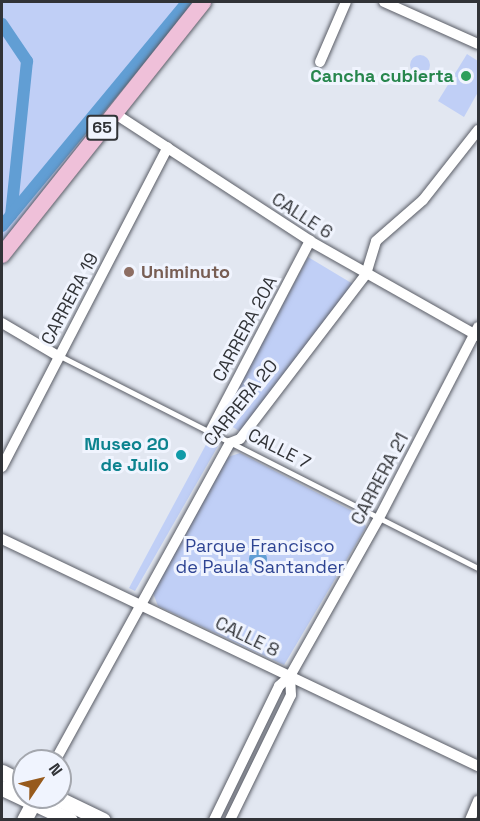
<!DOCTYPE html>
<html>
<head>
<meta charset="utf-8">
<style>
  body { margin:0 }
  #map { position:relative; width:480px; height:821px; overflow:hidden; background:#e2e7f1; font-family:"Space Grotesk",sans-serif }
  div>[style] { position:absolute }
  [style*='--x'] { left:calc(var(--x)*1px); top:calc(var(--y)*1px); width:calc(var(--w)*1px); rotate:calc(var(--a)*1deg) }
  .green>* { inset:0; background:#c0cff6 }
  .round { border-radius:50% }
  .water>* { inset:0; background:#619ed4 }
  .canal>* { height:12px; margin:-6px; padding:0 6px; transform-origin:6px; border-radius:6px; background:#619ed4 }
  .roads { filter:drop-shadow(0 0 2px #5a5d66) drop-shadow(0 0 2px #5a5d66) }
  .lane>* { height:5px; margin:-2.5px; padding:0 2.5px; transform-origin:2.5px; border-radius:2.5px; background:#fff }
  .street>* { height:10px; margin:-5px; padding:0 5px; transform-origin:5px; border-radius:5px; background:#fff }
  .secondary>* { height:15px; margin:-7.5px; padding:0 7.5px; transform-origin:7.5px; border-radius:7.5px; background:#fff }
  .primary>* { height:16px; margin:-8px; padding:0 8px; transform-origin:8px; border-radius:8px; background:#efc0d9 }
  .dots>* { width:16px; height:16px; translate:-50% -50%; box-sizing:border-box; border:3px solid #f0f4fe; border-radius:50% }
  span { translate:-50% -50%; white-space:nowrap; text-align:center; line-height:1.15; -webkit-text-stroke:6px #f0f4fe; paint-order:stroke }
  .shield-label span { padding:2px 4px; background:#f0f4fe; border:2px solid; border-radius:4px; -webkit-text-stroke-width:0 }
  .shield-label { font-size:16px; color:#313337; font-weight:700 }
  .leisure-label { font-size:18px; color:#27864d; font-weight:700 }
  .right { translate:-100% -50%; text-align:right }
  .street-label { font-size:18px; color:#313337 }
  .education-label { font-size:18px; color:#785e54; font-weight:700 }
  .left { translate:0 -50%; text-align:left }
  .culture-label { font-size:18px; color:#0d838f; font-weight:700 }
  .park-label { font-size:18px; color:#2e4493 }
  .frame { position:absolute; inset:0; border:3px solid #313337; pointer-events:none }
  .north { position:absolute; left:12px; top:749px; width:60px; height:60px; box-sizing:border-box; background:#f0f4fe; border:2px solid #a4a7ae; border-radius:50%; rotate:55deg; font-size:16px; font-weight:700; line-height:24px; text-align:center; color:#313337 }
  .north::after { content:''; display:block; margin:auto; width:21px; height:27px; background:#975a1c; clip-path:polygon(50% 0,100% 100%,50% 72%,0 100%) }
</style>
</head>
<body>
<div id="map">
  <div class="green">
    <div style="clip-path:polygon(2px 2px,213px 2px,2px 266px)"></div>
    <div style="clip-path:polygon(467px 54px,478px 61px,478px 92px,464px 117px,438px 101px)"></div>
    <div class="round" style="left:410px;top:55px;width:20px;height:20px"></div>
    <div style="clip-path:polygon(308px 257px,353px 284px,241px 432px,221px 420px)"></div>
    <div style="clip-path:polygon(209px 439px,218px 446px,135px 591px,129px 588px)"></div>
    <div style="clip-path:polygon(240px 453px,362px 516px,366px 527px,284px 665px,158px 606px,153px 593px,228px 457px)"></div>
  </div>
  <div class="water">
    <div class="round" style="left:249px;top:550px;width:18px;height:18px"></div>
  </div>
  <div class="canal">
    <div style="--x:2;--y:24;--w:45;--a:56"></div>
    <div style="--x:27;--y:61;--w:155;--a:95.9"></div>
    <div style="--x:2;--y:226;--w:291;--a:-50.4"></div>
  </div>
  <div class="roads">
    <div class="lane">
      <div style="--x:60;--y:356;--w:469;--a:26.9"></div>
    </div>
    <div class="street">
      <div style="--x:384;--y:2;--w:103;--a:24.1"></div>
      <div style="--x:320;--y:62;--w:65;--a:-66.6"></div>
      <div style="--x:114;--y:113;--w:234;--a:33.1"></div>
      <div style="--x:310;--y:241;--w:193;--a:29.5"></div>
      <div style="--x:2;--y:323;--w:65;--a:30.5"></div>
      <div style="--x:210;--y:432;--w:216;--a:-62.4"></div>
      <div style="--x:2;--y:467;--w:360;--a:-62.6"></div>
      <div style="--x:2;--y:539;--w:527;--a:25.5"></div>
      <div style="--x:55;--y:761;--w:363;--a:-61.2"></div>
      <div style="--x:230;--y:443;--w:11;--a:-22"></div>
      <div style="--x:240;--y:439;--w:208;--a:-52.6"></div>
      <div style="--x:366;--y:274;--w:34;--a:-73"></div>
      <div style="--x:376;--y:241;--w:62;--a:-41.1"></div>
      <div style="--x:423;--y:200;--w:89;--a:-51.8"></div>
      <div style="--x:214;--y:820;--w:149;--a:-64.1"></div>
      <div style="--x:279;--y:686;--w:15;--a:-42"></div>
      <div style="--x:290;--y:676;--w:181;--a:-60.6"></div>
      <div style="--x:379;--y:518;--w:215;--a:-62.6"></div>
      <div style="--x:230;--y:820;--w:139;--a:-64"></div>
      <div style="--x:291;--y:695;--w:19;--a:-93"></div>
      <div style="--x:470;--y:820;--w:21;--a:-67"></div>
    </div>
    <div class="secondary">
      <div style="--x:2;--y:772;--w:25;--a:27"></div>
      <div style="--x:2;--y:788;--w:75;--a:25.2"></div>
      <div style="--x:55;--y:797;--w:53;--a:25.6"></div>
      <div style="--x:24;--y:820;--w:26;--a:-62"></div>
    </div>
    <div class="primary">
      <div style="--x:2;--y:255;--w:323;--a:-51.5"></div>
    </div>
  </div>
  <div class="dots">
    <div style="left:466px;top:76px;background:#2e9e5b"></div>
    <div style="left:129px;top:272px;background:#8d6e63"></div>
    <div style="left:181px;top:455px;background:#0f9aa8"></div>
  </div>
  <div class="shield-label">
    <span style="left:102px;top:128px">65</span>
  </div>
  <div class="leisure-label">
    <span class="right" style="left:454px;top:76px">Cancha cubierta</span>
  </div>
  <div class="street-label">
    <span style="left:302px;top:216px;rotate:33deg">CALLE 6</span>
    <span style="left:70px;top:299px;rotate:-62deg">CARRERA 19</span>
    <span style="left:245px;top:329px;rotate:-62deg">CARRERA 20A</span>
    <span style="left:241px;top:403px;rotate:-51deg">CARRERA 20</span>
    <span style="left:279px;top:449px;rotate:27deg">CALLE 7</span>
    <span style="left:380px;top:479px;rotate:-62deg">CARRERA 21</span>
    <span style="left:247px;top:637px;rotate:26deg">CALLE 8</span>
  </div>
  <div class="education-label">
    <span class="left" style="left:141px;top:272px">Uniminuto</span>
  </div>
  <div class="culture-label">
    <span class="right" style="left:169px;top:455px">Museo 20<br>de Julio</span>
  </div>
  <div class="park-label">
    <span style="left:260px;top:557px">Parque Francisco<br>de Paula Santander</span>
  </div>
  <div class="frame"></div>
  <div class="north">N</div>
</div>
</body>
</html>
